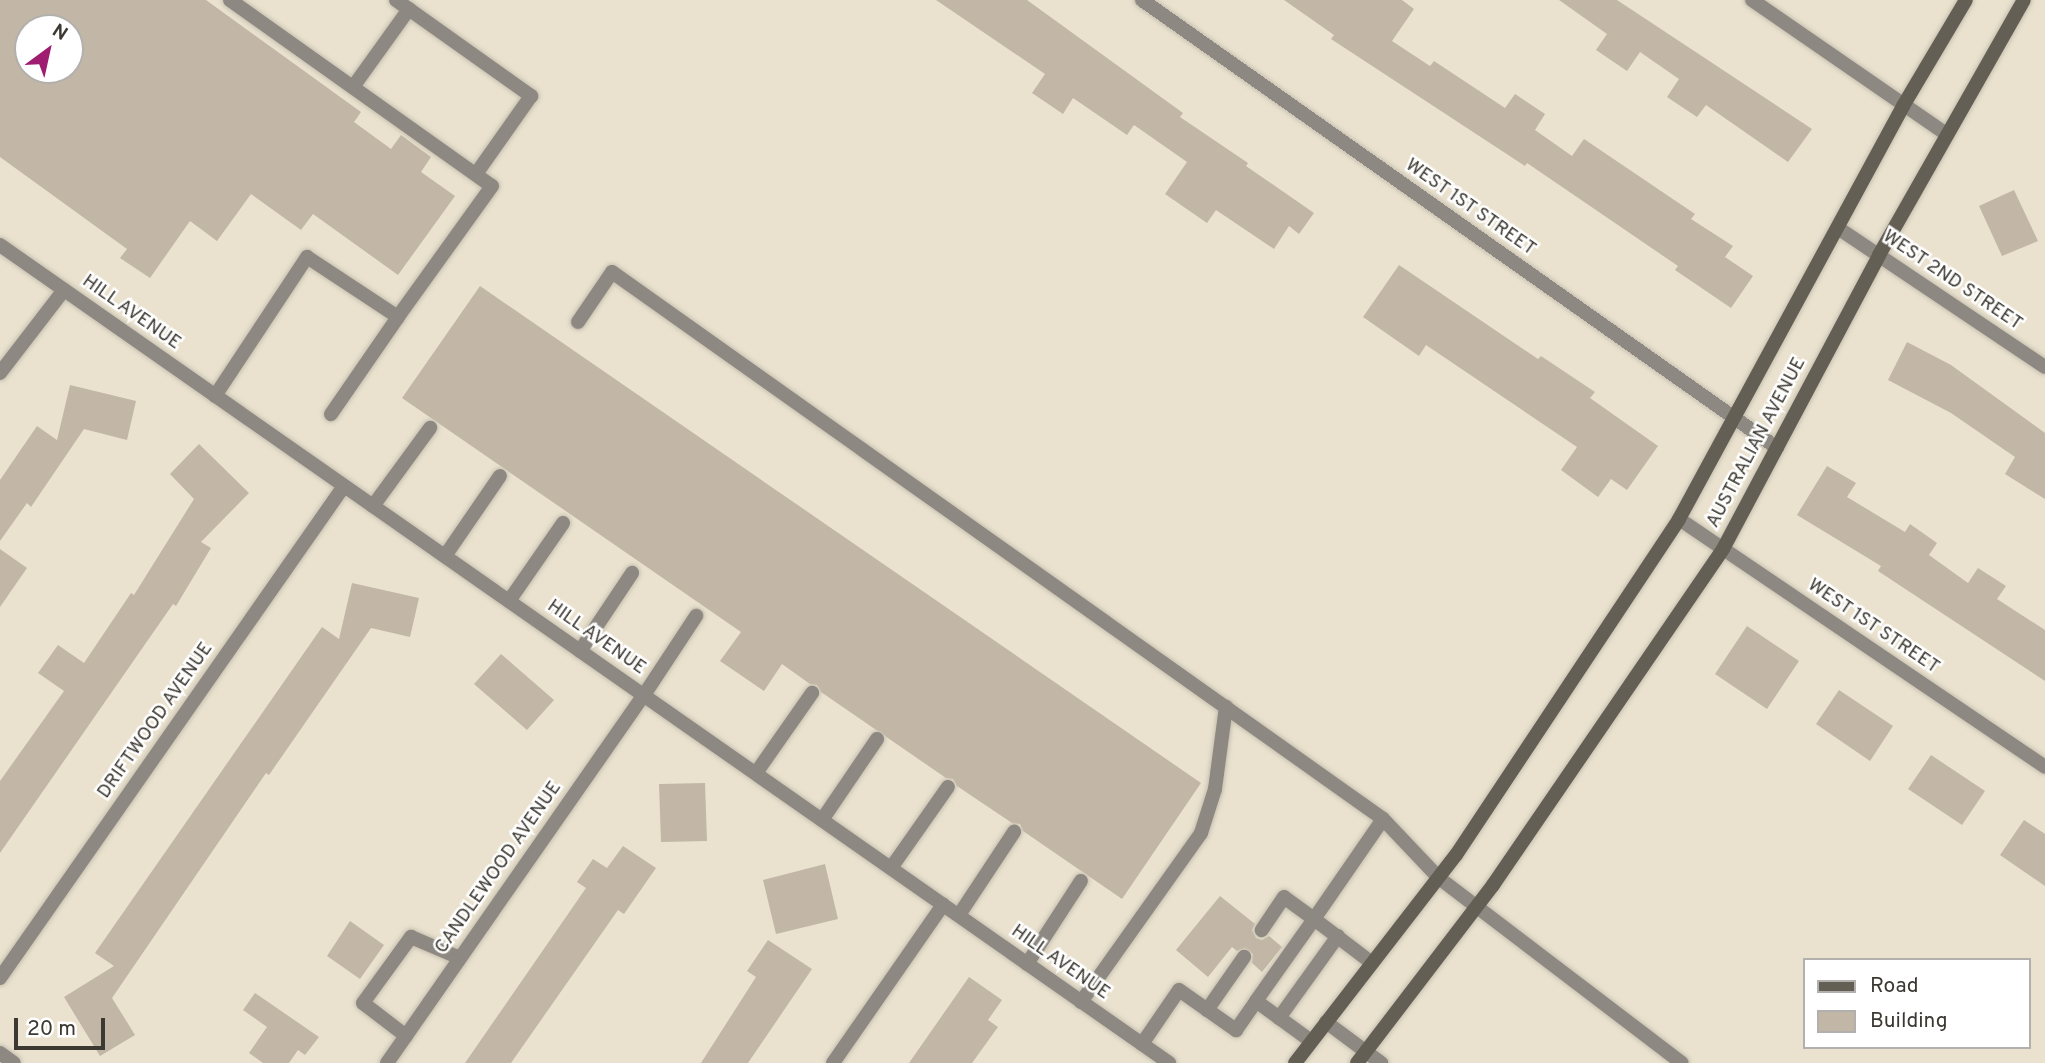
<!DOCTYPE html>
<html>
<head>
<meta charset="utf-8">
<style>
  body { margin:0 }
  #map { position:relative; width:2045px; height:1063px; overflow:hidden; background:#eae2cf; font-family:Overpass,sans-serif }
  div>[style] { position:absolute }
  [style*='--x'] { left:calc(var(--x)*1px); top:calc(var(--y)*1px); width:calc(var(--w)*1px); rotate:calc(var(--a)*1deg) }
  .building>* { inset:0; background:#c2b6a6 }
  .roads { filter:drop-shadow(0 0 2px #c7c0b0) drop-shadow(0 0 2px #c7c0b0) }
  .lane>* { height:14px; margin:-7px; padding:0 7px; transform-origin:7px; border-radius:7px; background:#8d8982 }
  .street>* { height:14px; margin:-7px; padding:0 7px; transform-origin:7px; border-radius:7px; background:#8d8982 }
  .secondary>* { height:14px; margin:-7px; padding:0 7px; transform-origin:7px; border-radius:7px; background:#645f54 }
  span { translate:-50% -50%; white-space:nowrap; text-align:center; line-height:1.15; -webkit-text-stroke:5px #fff; paint-order:stroke }
  .street-label { font-size:19px; color:#3c3932 }
  .legend { position:absolute; left:1803px; top:958px; width:228px; height:91px; box-sizing:border-box; background:#fff; border:2px solid #b1b0ad; margin:0; padding:9px 12px; list-style:none; font-size:21px; color:#3c3932 }
  .legend li { display:flex; align-items:center; gap:14px; height:35px }
  .legend b { width:35px; border:2px solid #b1b0ad }
  .north { position:absolute; left:14px; top:14px; width:70px; height:70px; box-sizing:border-box; background:#fff; border:2px solid #b1b0ad; border-radius:50%; rotate:33deg; font-size:19px; font-weight:700; line-height:28px; text-align:center; color:#3c3932 }
  .north::after { content:''; display:block; margin:auto; width:24px; height:32px; background:#9e1d70; clip-path:polygon(50% 0,100% 100%,50% 72%,0 100%) }
  .scale { position:absolute; left:14px; top:1018px; width:91px; height:32px; box-sizing:border-box; border:4px solid #3c3932; border-top:0; padding-left:9px; font-size:21px; line-height:24px; white-space:nowrap; color:#3c3932; -webkit-text-stroke:5px #fff; paint-order:stroke }
</style>
</head>
<body>
<div id="map">
  <div class="building">
    <div style="clip-path:polygon(evenodd,0 0,206px 0,361px 112px,354px 122px,391px 149px,401px 135px,431px 157px,421px 172px,455px 196px,398px 275px,313px 214px,301px 230px,251px 194px,217px 241px,190px 221px,150px 278px,120px 258px,127px 249px,0 157px,0 0,28px 28px,70px 28px,70px 70px,28px 70px,28px 28px)"></div>
    <div style="clip-path:polygon(936px 0,1027px 0,1183px 113px,1180px 117px,1248px 163px,1246px 166px,1314px 213px,1299px 234px,1289px 226px,1274px 249px,1216px 210px,1207px 223px,1165px 194px,1187px 162px,1134px 125px,1127px 135px,1073px 98px,1063px 114px,1032px 93px,1045px 74px)"></div>
    <div style="clip-path:polygon(1284px 0,1402px 0,1414px 9px,1392px 41px,1430px 66px,1434px 61px,1505px 108px,1515px 94px,1545px 114px,1535px 130px,1572px 156px,1584px 139px,1695px 214px,1691px 219px,1733px 246px,1725px 257px,1753px 276px,1731px 308px,1675px 270px,1678px 266px,1527px 163px,1525px 166px,1331px 39px,1334px 35px)"></div>
    <div style="clip-path:polygon(1559px 0,1617px 0,1812px 129px,1788px 162px,1706px 105px,1697px 117px,1667px 97px,1679px 79px,1640px 52px,1627px 71px,1596px 50px,1607px 34px)"></div>
    <div style="clip-path:polygon(2014px 190px,2038px 241px,2002px 256px,1979px 206px)"></div>
    <div style="clip-path:polygon(1399px 265px,1538px 359px,1541px 356px,1595px 392px,1590px 398px,1658px 446px,1627px 490px,1611px 479px,1598px 497px,1561px 470px,1577px 447px,1426px 345px,1419px 356px,1363px 317px)"></div>
    <div style="clip-path:polygon(480px 286px,1201px 783px,1122px 899px,1023px 831px,1020px 824px,1012px 823px,957px 786px,953px 779px,946px 778px,821px 692px,817px 685px,810px 684px,782px 664px,764px 691px,720px 661px,741px 632px,402px 398px)"></div>
    <div style="clip-path:polygon(1907px 342px,1951px 365px,2045px 433px,2045px 499px,2005px 474px,2015px 457px,1951px 413px,1888px 380px)"></div>
    <div style="clip-path:polygon(70px 385px,136px 401px,127px 440px,84px 429px,31px 507px,27px 503px,0 541px,0 480px,37px 426px,57px 440px)"></div>
    <div style="clip-path:polygon(199px 444px,249px 493px,201px 542px,211px 548px,176px 606px,173px 604px,0 853px,0 781px,64px 691px,38px 673px,58px 645px,84px 663px,131px 593px,134px 595px,194px 499px,170px 474px)"></div>
    <div style="clip-path:polygon(1827px 466px,1856px 483px,1847px 497px,1905px 532px,1910px 524px,1937px 543px,1929px 555px,1968px 583px,1978px 568px,2006px 586px,1997px 599px,2045px 630px,2045px 681px,1878px 571px,1881px 566px,1797px 515px)"></div>
    <div style="clip-path:polygon(0 549px,27px 568px,0 607px)"></div>
    <div style="clip-path:polygon(352px 583px,419px 598px,410px 637px,371px 628px,269px 775px,266px 773px,112px 998px,135px 1035px,100px 1056px,64px 997px,114px 966px,95px 953px,322px 627px,339px 639px)"></div>
    <div style="clip-path:polygon(1747px 626px,1799px 661px,1767px 709px,1715px 674px)"></div>
    <div style="clip-path:polygon(501px 654px,554px 700px,527px 730px,474px 684px)"></div>
    <div style="clip-path:polygon(1839px 690px,1893px 726px,1870px 761px,1816px 724px)"></div>
    <div style="clip-path:polygon(1931px 755px,1985px 791px,1962px 825px,1908px 789px)"></div>
    <div style="clip-path:polygon(705px 783px,707px 841px,661px 842px,659px 784px)"></div>
    <div style="clip-path:polygon(2024px 820px,2045px 834px,2045px 886px,2000px 855px)"></div>
    <div style="clip-path:polygon(623px 846px,656px 868px,624px 914px,618px 910px,511px 1063px,465px 1063px,586px 888px,577px 882px,593px 859px,607px 868px)"></div>
    <div style="clip-path:polygon(825px 864px,838px 919px,776px 934px,763px 880px)"></div>
    <div style="clip-path:polygon(1220px 896px,1255px 924px,1252px 930px,1256px 938px,1262px 940px,1269px 936px,1282px 947px,1262px 972px,1252px 963px,1253px 954px,1245px 948px,1237px 951px,1232px 947px,1208px 977px,1176px 950px)"></div>
    <div style="clip-path:polygon(350px 921px,384px 945px,360px 979px,327px 956px)"></div>
    <div style="clip-path:polygon(768px 940px,812px 969px,748px 1063px,701px 1063px,756px 977px,747px 971px)"></div>
    <div style="clip-path:polygon(969px 977px,1002px 1000px,988px 1020px,998px 1027px,972px 1063px,909px 1063px)"></div>
    <div style="clip-path:polygon(255px 993px,319px 1037px,305px 1055px,298px 1050px,289px 1063px,263px 1063px,249px 1053px,267px 1027px,243px 1010px)"></div>
  </div>
  <div class="roads">
    <div class="lane">
      <div style="--x:230;--y:0;--w:321;--a:35.4"></div>
      <div style="--x:492;--y:186;--w:161;--a:125.7"></div>
      <div style="--x:396;--y:0;--w:166;--a:35.4"></div>
      <div style="--x:531;--y:96;--w:95;--a:125.2"></div>
      <div style="--x:353;--y:87;--w:96;--a:-54.3"></div>
      <div style="--x:578;--y:322;--w:60;--a:-55.8"></div>
      <div style="--x:612;--y:272;--w:945;--a:35.35"></div>
      <div style="--x:1383;--y:819;--w:81;--a:46.5"></div>
      <div style="--x:1439;--y:878;--w:305;--a:37.3"></div>
      <div style="--x:215;--y:396;--w:167;--a:-56.5"></div>
      <div style="--x:307;--y:257;--w:109;--a:33.4"></div>
      <div style="--x:398;--y:317;--w:118;--a:124.6"></div>
      <div style="--x:373;--y:506;--w:97;--a:-53.8"></div>
      <div style="--x:445;--y:556;--w:97;--a:-55.5"></div>
      <div style="--x:509;--y:601;--w:95;--a:-55.3"></div>
      <div style="--x:580;--y:651;--w:94;--a:-56.3"></div>
      <div style="--x:644;--y:695;--w:95;--a:-56.6"></div>
      <div style="--x:756;--y:773;--w:98;--a:-55"></div>
      <div style="--x:822;--y:820;--w:98;--a:-55.8"></div>
      <div style="--x:891;--y:868;--w:99;--a:-54.9"></div>
      <div style="--x:959;--y:915;--w:100;--a:-56.5"></div>
      <div style="--x:1372;--y:963;--w:73;--a:-142.8"></div>
      <div style="--x:1314;--y:919;--w:121;--a:-55.4"></div>
      <div style="--x:1027;--y:964;--w:99;--a:-57"></div>
      <div style="--x:1256;--y:1001;--w:100;--a:-54.7"></div>
      <div style="--x:1314;--y:919;--w:37;--a:-144"></div>
      <div style="--x:1284;--y:897;--w:40;--a:124"></div>
      <div style="--x:1081;--y:1002;--w:207;--a:-54.6"></div>
      <div style="--x:1201;--y:833;--w:46;--a:-72.3"></div>
      <div style="--x:1215;--y:789;--w:83;--a:-82.4"></div>
      <div style="--x:1207;--y:1010;--w:65;--a:-55.1"></div>
      <div style="--x:1279;--y:1018;--w:101;--a:-54.3"></div>
      <div style="--x:1326;--y:1022;--w:69;--a:36.7"></div>
      <div style="--x:406;--y:1036;--w:54;--a:-142.5"></div>
      <div style="--x:363;--y:1003;--w:82;--a:-54"></div>
      <div style="--x:411;--y:937;--w:53;--a:23.2"></div>
      <div style="--x:1142;--y:1044;--w:65;--a:-55.6"></div>
      <div style="--x:1179;--y:990;--w:70;--a:35.1"></div>
      <div style="--x:1236;--y:1030;--w:35;--a:-55"></div>
      <div style="--x:1256;--y:1001;--w:68;--a:36"></div>
    </div>
    <div class="street">
      <div style="--x:1142;--y:0;--w:777;--a:35.2"></div>
      <div style="--x:1752;--y:0;--w:236;--a:34.6"></div>
      <div style="--x:1838;--y:228;--w:249;--a:33.9"></div>
      <div style="--x:0;--y:245;--w:1427;--a:34.98"></div>
      <div style="--x:0;--y:373;--w:105;--a:-52.4"></div>
      <div style="--x:1679;--y:519;--w:442;--a:34.1"></div>
      <div style="--x:0;--y:978;--w:600;--a:-55.04"></div>
      <div style="--x:0;--y:1053;--w:17;--a:36"></div>
      <div style="--x:387;--y:1063;--w:449;--a:-55.1"></div>
      <div style="--x:833;--y:1063;--w:193;--a:-55.2"></div>
    </div>
    <div class="secondary">
      <div style="--x:1295;--y:1063;--w:263;--a:-52.3"></div>
      <div style="--x:1456;--y:855;--w:403;--a:-56.4"></div>
      <div style="--x:1679;--y:519;--w:470;--a:-61.5"></div>
      <div style="--x:1903;--y:106;--w:123;--a:-59.3"></div>
      <div style="--x:1357;--y:1063;--w:224;--a:-52.6"></div>
      <div style="--x:1493;--y:885;--w:407;--a:-55.6"></div>
      <div style="--x:1723;--y:549;--w:333;--a:-62"></div>
      <div style="--x:1879;--y:255;--w:293;--a:-60.4"></div>
    </div>
  </div>
  <div class="street-label">
    <span style="left:1470px;top:208px;rotate:35deg">WEST 1ST STREET</span>
    <span style="left:1952px;top:281px;rotate:34deg">WEST 2ND STREET</span>
    <span style="left:131px;top:313px;rotate:35deg">HILL AVENUE</span>
    <span style="left:1757px;top:443px;rotate:-62deg">AUSTRALIAN AVENUE</span>
    <span style="left:1873px;top:627px;rotate:34deg">WEST 1ST STREET</span>
    <span style="left:596px;top:638px;rotate:35deg">HILL AVENUE</span>
    <span style="left:156px;top:721px;rotate:-55deg">DRIFTWOOD AVENUE</span>
    <span style="left:499px;top:868px;rotate:-55deg">CANDLEWOOD AVENUE</span>
    <span style="left:1060px;top:963px;rotate:35deg">HILL AVENUE</span>
  </div>
  <ul class="legend">
  <li><b style="height:9px;background:#645f54"></b>Road</li>
  <li><b style="height:19px;background:#c2b6a6"></b>Building</li>
  </ul>
  <div class="north">N</div>
  <div class="scale">20 m</div>
</div>
</body>
</html>
